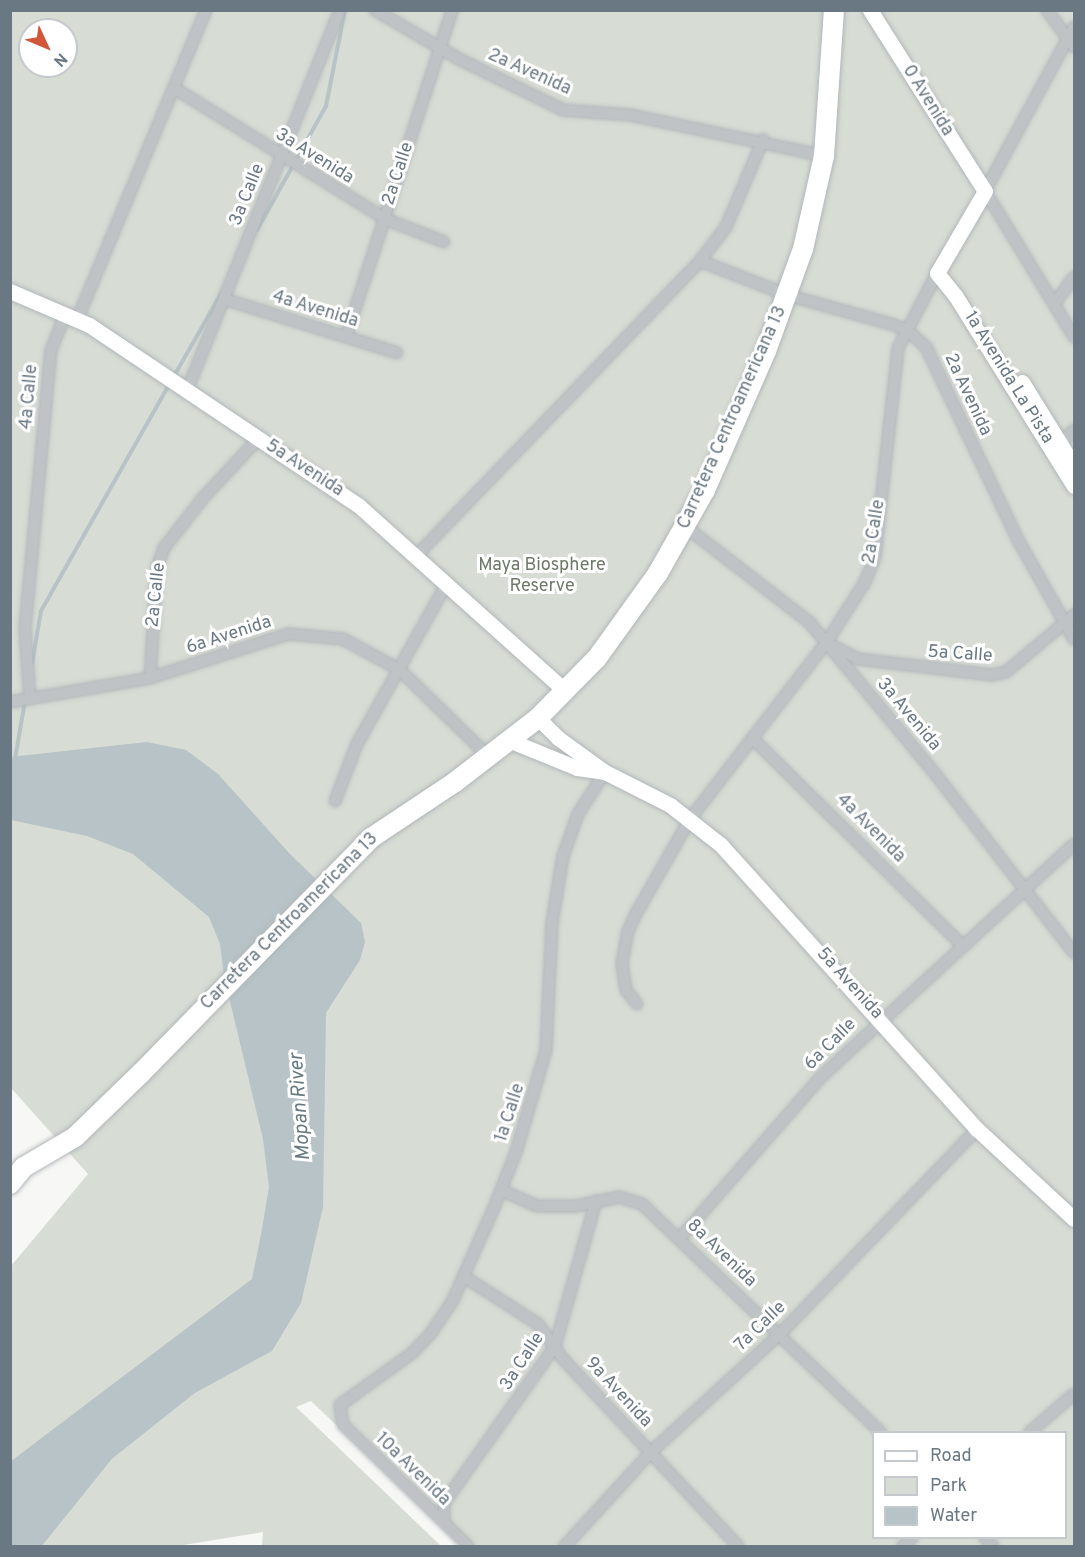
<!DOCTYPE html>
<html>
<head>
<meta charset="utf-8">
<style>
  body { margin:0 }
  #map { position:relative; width:1085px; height:1557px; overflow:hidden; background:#f7f7f5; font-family:Overpass,sans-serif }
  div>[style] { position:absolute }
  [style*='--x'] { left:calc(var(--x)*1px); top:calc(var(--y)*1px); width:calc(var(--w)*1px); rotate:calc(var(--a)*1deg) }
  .green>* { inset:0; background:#d7dcd4 }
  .water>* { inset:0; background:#b7c3c6 }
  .stream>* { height:4px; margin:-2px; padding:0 2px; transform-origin:2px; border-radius:2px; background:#b7c3c6 }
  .roads { filter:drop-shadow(0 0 2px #b1b7ba) drop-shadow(0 0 2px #b1b7ba) }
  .street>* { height:10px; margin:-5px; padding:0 5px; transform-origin:5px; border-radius:5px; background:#bfc3c6 }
  .secondary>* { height:15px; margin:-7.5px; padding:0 7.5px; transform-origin:7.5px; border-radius:7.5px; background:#fff }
  .highway>* { height:20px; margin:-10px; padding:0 10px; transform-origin:10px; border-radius:10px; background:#fff }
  span { translate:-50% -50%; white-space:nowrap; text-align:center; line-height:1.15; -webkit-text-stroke:6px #fff; paint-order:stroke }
  .street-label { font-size:18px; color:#697882 }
  .park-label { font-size:18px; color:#6c7a67 }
  .water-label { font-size:20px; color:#65797f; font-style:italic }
  .frame { position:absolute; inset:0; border:12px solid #697882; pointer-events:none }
  .legend { position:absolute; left:872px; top:1431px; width:195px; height:108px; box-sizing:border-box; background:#fff; border:2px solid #c3c9cd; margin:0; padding:8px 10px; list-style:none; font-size:18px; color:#697882 }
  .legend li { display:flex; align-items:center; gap:12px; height:30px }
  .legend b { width:30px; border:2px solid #c3c9cd }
  .north { position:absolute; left:18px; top:18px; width:60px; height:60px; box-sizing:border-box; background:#fff; border:2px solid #c3c9cd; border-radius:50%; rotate:134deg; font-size:16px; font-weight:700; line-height:24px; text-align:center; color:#697882 }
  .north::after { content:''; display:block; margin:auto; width:21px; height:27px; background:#d1573b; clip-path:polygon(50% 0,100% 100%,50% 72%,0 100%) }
</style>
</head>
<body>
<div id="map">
  <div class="green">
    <div style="clip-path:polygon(evenodd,11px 11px,1074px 11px,1074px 1546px,463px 1546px,311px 1401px,296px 1407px,441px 1546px,262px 1546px,263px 1532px,177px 1546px,42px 1546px,112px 1459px,195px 1393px,264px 1355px,89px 1403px,11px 1461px,11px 1266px,88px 1174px,11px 1088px,11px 11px,30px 30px,66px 30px,66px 66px,30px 66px,30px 30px,11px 11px,874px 1432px,1066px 1432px,1066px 1538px,874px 1538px,874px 1432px)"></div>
  </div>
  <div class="water">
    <div style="clip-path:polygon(147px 742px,186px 750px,218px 774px,289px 853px,361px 923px,365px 942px,360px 960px,326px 1013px,323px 1207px,301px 1303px,272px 1351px,195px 1393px,112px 1459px,42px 1546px,11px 1546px,11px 1461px,252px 1279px,262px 1229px,269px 1187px,263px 1139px,224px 976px,220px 944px,209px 917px,133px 854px,87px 836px,11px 820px,10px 757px)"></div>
  </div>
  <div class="stream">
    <div style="--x:257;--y:230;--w:142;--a:-60.9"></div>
    <div style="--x:326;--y:106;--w:98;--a:-78.8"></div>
    <div style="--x:174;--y:376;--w:95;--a:-60.2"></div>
    <div style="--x:32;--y:664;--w:54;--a:-80.4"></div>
    <div style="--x:41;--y:611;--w:262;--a:-60.5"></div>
    <div style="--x:15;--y:759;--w:59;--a:-80.2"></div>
  </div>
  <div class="roads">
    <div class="street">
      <div style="--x:375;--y:10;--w:97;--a:30.3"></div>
      <div style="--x:459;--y:59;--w:116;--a:26.1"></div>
      <div style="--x:563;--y:110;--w:67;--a:4.3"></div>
      <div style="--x:630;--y:115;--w:198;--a:11.9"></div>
      <div style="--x:1047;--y:10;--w:46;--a:53.9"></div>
      <div style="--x:1074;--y:27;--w:187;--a:118.5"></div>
      <div style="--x:985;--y:191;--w:171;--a:58.6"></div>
      <div style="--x:174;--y:88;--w:248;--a:31.8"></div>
      <div style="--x:385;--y:219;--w:63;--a:21.3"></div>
      <div style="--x:700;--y:261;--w:93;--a:21.3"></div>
      <div style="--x:787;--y:295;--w:108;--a:15.6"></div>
      <div style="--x:891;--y:324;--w:17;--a:21"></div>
      <div style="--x:907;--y:330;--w:25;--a:42"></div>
      <div style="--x:926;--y:347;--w:214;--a:64.5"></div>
      <div style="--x:1018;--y:540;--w:114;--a:60.5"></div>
      <div style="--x:224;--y:299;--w:181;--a:17.3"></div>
      <div style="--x:1055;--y:303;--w:32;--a:-54"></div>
      <div style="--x:77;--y:320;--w:336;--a:-67.4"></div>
      <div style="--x:346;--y:337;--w:344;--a:-72"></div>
      <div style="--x:186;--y:393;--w:413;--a:-68.1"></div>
      <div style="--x:1055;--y:448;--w:26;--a:-43"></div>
      <div style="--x:686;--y:527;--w:157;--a:37.7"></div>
      <div style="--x:810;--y:623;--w:197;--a:50.3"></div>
      <div style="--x:936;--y:775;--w:225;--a:52.2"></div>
      <div style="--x:417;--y:555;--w:408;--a:-46.1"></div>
      <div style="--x:700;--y:261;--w:43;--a:-52.6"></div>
      <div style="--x:726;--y:227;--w:95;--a:-67"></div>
      <div style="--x:831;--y:645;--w:30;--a:27"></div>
      <div style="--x:858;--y:659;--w:135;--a:6.8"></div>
      <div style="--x:992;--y:675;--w:14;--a:-12"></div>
      <div style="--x:1006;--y:672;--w:89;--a:-40"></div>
      <div style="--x:150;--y:678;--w:110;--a:-86.4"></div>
      <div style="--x:157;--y:568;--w:21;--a:-71"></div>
      <div style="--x:164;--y:548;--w:63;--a:-52"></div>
      <div style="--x:203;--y:498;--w:81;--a:-47"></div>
      <div style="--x:30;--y:699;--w:70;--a:-94.1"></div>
      <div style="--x:25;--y:629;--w:280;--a:-84.7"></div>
      <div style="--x:51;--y:350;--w:38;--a:-68"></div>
      <div style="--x:10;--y:702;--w:142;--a:-9.7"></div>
      <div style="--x:150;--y:678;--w:146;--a:-17.6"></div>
      <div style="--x:289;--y:634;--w:54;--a:5.3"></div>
      <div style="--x:343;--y:639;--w:65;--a:28.5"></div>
      <div style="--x:400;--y:670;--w:124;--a:44.3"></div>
      <div style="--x:752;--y:738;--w:295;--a:44.6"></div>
      <div style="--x:335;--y:801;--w:61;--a:-68.9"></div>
      <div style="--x:357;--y:744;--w:182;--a:-60.8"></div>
      <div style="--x:637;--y:1004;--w:18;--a:-128"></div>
      <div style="--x:626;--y:990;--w:26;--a:-99"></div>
      <div style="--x:622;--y:964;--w:34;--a:-80"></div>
      <div style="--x:628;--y:931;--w:21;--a:-65"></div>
      <div style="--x:637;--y:912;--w:107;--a:-60.3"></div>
      <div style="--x:690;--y:819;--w:222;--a:-52.3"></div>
      <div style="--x:826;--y:643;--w:72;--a:-57.4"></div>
      <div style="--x:865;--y:582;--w:27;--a:-68"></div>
      <div style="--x:875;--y:557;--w:210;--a:-83.7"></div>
      <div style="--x:898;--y:348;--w:85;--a:-62.5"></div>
      <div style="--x:501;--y:1190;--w:39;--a:24"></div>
      <div style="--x:537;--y:1206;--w:40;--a:0"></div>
      <div style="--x:577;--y:1206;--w:43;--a:-12.1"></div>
      <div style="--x:619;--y:1197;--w:24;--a:17"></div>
      <div style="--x:642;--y:1204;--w:330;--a:43.7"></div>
      <div style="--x:680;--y:1238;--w:214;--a:-48.8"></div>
      <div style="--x:821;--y:1077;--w:344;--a:-42.6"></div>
      <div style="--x:463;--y:1276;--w:89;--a:32.6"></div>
      <div style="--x:538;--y:1324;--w:44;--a:54.2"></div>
      <div style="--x:564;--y:1360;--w:255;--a:46.9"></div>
      <div style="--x:1030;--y:1432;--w:58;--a:-40.8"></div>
      <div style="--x:444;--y:1522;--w:19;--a:-90"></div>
      <div style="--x:444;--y:1503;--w:192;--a:-54.7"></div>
      <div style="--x:555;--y:1346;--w:151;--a:-74.2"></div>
      <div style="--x:985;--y:1538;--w:11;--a:45"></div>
      <div style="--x:468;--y:1546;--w:174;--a:-135.9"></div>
      <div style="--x:343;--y:1425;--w:20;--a:-99"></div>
      <div style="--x:340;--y:1405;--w:89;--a:-35.8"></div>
      <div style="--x:412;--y:1353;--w:28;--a:-46"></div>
      <div style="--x:431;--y:1333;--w:40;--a:-56"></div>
      <div style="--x:453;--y:1300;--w:104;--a:-66.1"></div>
      <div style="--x:495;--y:1205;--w:57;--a:-68.4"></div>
      <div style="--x:516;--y:1152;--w:106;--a:-73.6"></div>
      <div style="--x:546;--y:1050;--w:127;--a:-87.3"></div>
      <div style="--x:552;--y:923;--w:68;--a:-80.7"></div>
      <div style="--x:563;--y:856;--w:45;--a:-70.3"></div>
      <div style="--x:578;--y:814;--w:50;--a:-57.3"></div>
      <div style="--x:565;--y:1546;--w:127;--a:-47.5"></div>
      <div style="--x:651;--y:1452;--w:175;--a:-42.5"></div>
      <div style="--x:780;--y:1334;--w:284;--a:-46.1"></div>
      <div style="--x:903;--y:1546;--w:12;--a:-42"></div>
    </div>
    <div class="secondary">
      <div style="--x:870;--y:10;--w:214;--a:57.6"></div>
      <div style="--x:985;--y:191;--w:95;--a:120.3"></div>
      <div style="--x:937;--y:273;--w:28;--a:51"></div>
      <div style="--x:955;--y:295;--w:225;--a:58.1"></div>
      <div style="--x:10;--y:291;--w:86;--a:23.3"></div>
      <div style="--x:89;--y:325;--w:324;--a:33.8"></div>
      <div style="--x:358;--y:505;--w:278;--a:41.9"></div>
      <div style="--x:1022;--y:382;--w:99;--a:58.2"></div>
      <div style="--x:538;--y:718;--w:28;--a:45"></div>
      <div style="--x:558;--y:738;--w:58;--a:35.9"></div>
      <div style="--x:605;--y:772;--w:73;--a:26.9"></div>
      <div style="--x:670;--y:805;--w:65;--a:38.1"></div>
      <div style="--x:721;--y:845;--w:382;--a:48"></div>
      <div style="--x:977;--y:1129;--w:132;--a:42.9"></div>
      <div style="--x:511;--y:741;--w:71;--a:22.2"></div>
      <div style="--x:577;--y:768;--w:27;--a:8"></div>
    </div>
    <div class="highway">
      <div style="--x:10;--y:1184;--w:22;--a:-51"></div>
      <div style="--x:24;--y:1167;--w:59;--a:-30.5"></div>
      <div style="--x:75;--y:1137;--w:92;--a:-44.1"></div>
      <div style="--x:141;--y:1073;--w:329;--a:-45.6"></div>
      <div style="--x:371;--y:838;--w:101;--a:-33.7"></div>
      <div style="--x:455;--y:782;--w:105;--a:-37.6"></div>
      <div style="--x:538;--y:718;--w:84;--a:-45.5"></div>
      <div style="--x:597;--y:658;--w:105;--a:-54.3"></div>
      <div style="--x:658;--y:573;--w:95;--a:-60.5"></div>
      <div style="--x:705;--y:490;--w:152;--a:-66.3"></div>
      <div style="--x:766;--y:351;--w:109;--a:-70.1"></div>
      <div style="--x:803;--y:249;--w:95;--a:-77.3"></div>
      <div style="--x:824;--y:156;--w:146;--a:-86.1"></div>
    </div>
  </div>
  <div class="street-label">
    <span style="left:529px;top:73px;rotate:24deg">2a Avenida</span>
    <span style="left:927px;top:101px;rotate:58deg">0 Avenida</span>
    <span style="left:314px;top:157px;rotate:32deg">3a Avenida</span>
    <span style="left:399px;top:174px;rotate:-72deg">2a Calle</span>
    <span style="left:248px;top:195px;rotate:-68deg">3a Calle</span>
    <span style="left:315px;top:310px;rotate:17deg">4a Avenida</span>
    <span style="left:1008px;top:378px;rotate:58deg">1a Avenida La Pista</span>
    <span style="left:967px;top:395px;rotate:65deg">2a Avenida</span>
    <span style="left:30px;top:397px;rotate:-85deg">4a Calle</span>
    <span style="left:733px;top:418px;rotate:-66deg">Carretera Centroamericana 13</span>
    <span style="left:304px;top:469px;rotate:33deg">5a Avenida</span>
    <span style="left:875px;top:532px;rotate:-81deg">2a Calle</span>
    <span style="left:157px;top:595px;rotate:-84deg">2a Calle</span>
    <span style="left:229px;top:636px;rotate:-18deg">6a Avenida</span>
    <span style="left:960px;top:655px;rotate:4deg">5a Calle</span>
    <span style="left:908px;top:715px;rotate:50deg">3a Avenida</span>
    <span style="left:870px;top:829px;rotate:45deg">4a Avenida</span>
    <span style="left:290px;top:922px;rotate:-45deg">Carretera Centroamericana 13</span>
    <span style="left:849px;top:984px;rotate:48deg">5a Avenida</span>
    <span style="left:831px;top:1045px;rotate:-45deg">6a Calle</span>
    <span style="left:511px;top:1113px;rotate:-72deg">1a Calle</span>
    <span style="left:721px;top:1254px;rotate:44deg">8a Avenida</span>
    <span style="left:761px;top:1327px;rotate:-44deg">7a Calle</span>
    <span style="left:523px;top:1362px;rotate:-57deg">3a Calle</span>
    <span style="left:618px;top:1393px;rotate:47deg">9a Avenida</span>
    <span style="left:412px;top:1470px;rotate:44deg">10a Avenida</span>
  </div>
  <div class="park-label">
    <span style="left:542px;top:577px">Maya Biosphere<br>Reserve</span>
  </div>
  <div class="water-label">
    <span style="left:301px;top:1107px;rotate:-94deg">Mopan River</span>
  </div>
  <div class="frame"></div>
  <ul class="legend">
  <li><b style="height:8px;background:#fff"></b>Road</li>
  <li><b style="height:16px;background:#d7dcd4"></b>Park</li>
  <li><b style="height:16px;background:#b7c3c6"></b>Water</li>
  </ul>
  <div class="north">N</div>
</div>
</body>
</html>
